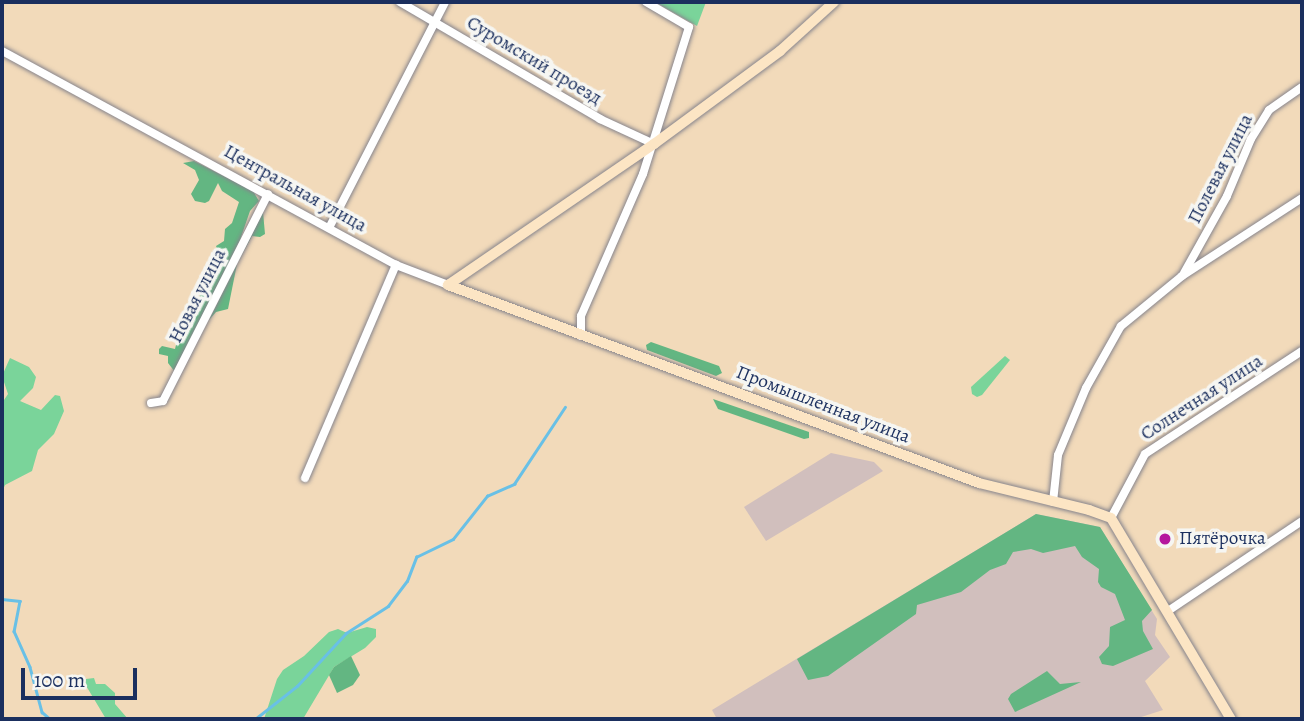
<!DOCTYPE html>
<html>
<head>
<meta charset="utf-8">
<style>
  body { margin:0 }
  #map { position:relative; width:1304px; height:721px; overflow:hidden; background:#f2daba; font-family:Alegreya,serif }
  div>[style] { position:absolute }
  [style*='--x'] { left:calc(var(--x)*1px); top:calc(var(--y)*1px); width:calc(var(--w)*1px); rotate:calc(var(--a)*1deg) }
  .industrial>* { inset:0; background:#d1bfbd }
  .green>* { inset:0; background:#7ad49a }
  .forest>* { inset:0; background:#63b682 }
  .stream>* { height:2.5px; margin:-1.25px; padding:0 1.25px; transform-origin:1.25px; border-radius:1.25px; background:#69c0e6 }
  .roads { filter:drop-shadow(0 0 2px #86848c) drop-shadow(0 0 2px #86848c) }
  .street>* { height:8px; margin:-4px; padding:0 4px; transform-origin:4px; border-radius:4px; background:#fff }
  .secondary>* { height:10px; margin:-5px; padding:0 5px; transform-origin:5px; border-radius:5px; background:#fce5c4 }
  .dots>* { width:19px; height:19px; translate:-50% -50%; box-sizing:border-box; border:4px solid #f6f6f2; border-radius:50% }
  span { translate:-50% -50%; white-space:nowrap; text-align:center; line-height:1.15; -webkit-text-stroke:7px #f6f6f2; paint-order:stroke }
  .street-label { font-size:19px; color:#1b2f5e }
  .poi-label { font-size:19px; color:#1b2f5e }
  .left { translate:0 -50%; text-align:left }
  .frame { position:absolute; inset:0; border:4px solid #1b2f5e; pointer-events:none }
  .scale { position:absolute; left:21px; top:668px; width:116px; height:32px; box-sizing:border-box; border:4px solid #1b2f5e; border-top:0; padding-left:9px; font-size:21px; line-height:24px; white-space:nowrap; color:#1b2f5e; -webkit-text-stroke:5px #f6f6f2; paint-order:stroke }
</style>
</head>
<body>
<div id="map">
  <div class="industrial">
    <div style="clip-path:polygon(831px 453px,874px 462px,883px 471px,766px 541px,744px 507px)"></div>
    <div style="clip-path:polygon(1036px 514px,1100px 527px,1157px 619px,1155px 635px,1170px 657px,1145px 681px,1163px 710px,1135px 719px,717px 719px,712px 710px)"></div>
  </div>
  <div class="green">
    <div style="clip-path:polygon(655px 2px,706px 2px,697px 26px)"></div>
    <div style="clip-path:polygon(1005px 356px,1010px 360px,982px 395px,977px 397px,972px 394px,971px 387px)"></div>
    <div style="clip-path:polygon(10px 358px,29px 367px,36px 377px,33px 388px,20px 401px,41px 410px,55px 395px,60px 396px,64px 411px,54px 434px,38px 450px,32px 471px,5px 485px,2px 492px,2px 403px,8px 394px,2px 376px)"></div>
    <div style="clip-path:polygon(367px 627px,376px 629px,376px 637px,365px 648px,334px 667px,303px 719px,264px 719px,277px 679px,283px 670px,304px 656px,329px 632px,338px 629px,347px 633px)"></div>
    <div style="clip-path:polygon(94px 678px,96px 684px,105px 684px,115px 693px,115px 704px,128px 719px,106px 719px,85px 684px,86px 679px)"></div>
  </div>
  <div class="forest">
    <div style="clip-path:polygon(194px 161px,253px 191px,259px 201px,250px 211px,240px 240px,175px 372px,168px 363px,168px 356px,159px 354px,159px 349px,162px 346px,175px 349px,177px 341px,185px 339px,187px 322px,199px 308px,199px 297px,208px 282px,205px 267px,213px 254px,220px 256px,216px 246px,224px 241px,225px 229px,232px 223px,239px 202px,222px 191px,218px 183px,209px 201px,205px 203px,195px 201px,191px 194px,199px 180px,195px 170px,183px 163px)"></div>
    <div style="clip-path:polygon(263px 212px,265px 234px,260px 237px,252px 236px,237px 264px,228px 309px,216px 312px,209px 320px)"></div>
    <div style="clip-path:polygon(651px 342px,719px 366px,722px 373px,716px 376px,647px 350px,646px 345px)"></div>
    <div style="clip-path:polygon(713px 399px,809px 432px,809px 438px,804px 439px,718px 409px)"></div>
    <div style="clip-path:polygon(1036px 514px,1100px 527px,1152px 610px,1142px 621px,1143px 631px,1153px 649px,1113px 666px,1102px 664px,1099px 657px,1109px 646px,1110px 627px,1125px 620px,1115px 594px,1101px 587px,1098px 582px,1099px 569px,1082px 557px,1075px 546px,1043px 553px,1031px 549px,1013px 552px,1006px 564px,990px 570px,961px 592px,917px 605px,916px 614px,828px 676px,808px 680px,797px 659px)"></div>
    <div style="clip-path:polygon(351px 656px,360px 675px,353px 685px,337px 693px,329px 675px,334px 667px)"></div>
    <div style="clip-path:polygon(1047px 671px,1060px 684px,1081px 682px,1015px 712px,1008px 699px,1011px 694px)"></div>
  </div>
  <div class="stream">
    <div style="--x:2;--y:599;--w:18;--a:6"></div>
    <div style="--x:20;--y:601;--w:31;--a:101"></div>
    <div style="--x:14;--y:631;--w:39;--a:66"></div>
    <div style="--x:30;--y:667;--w:47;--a:75.1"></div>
    <div style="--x:42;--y:712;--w:11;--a:41"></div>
    <div style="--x:255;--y:719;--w:53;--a:-38.2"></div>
    <div style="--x:297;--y:686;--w:72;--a:-47.2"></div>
    <div style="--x:346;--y:633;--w:50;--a:-32.7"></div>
    <div style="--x:388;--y:606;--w:31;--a:-53"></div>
    <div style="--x:407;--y:581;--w:26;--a:-69"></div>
    <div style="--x:416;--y:557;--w:41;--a:-25.9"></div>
    <div style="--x:453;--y:539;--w:55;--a:-51.7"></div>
    <div style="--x:487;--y:496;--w:30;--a:-24"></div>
    <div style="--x:514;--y:484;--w:92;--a:-56.5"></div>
  </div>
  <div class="roads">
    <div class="street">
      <div style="--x:400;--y:2;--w:232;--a:30.3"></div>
      <div style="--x:600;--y:119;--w:60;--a:24.8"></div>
      <div style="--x:2;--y:51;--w:448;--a:28.5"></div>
      <div style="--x:396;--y:265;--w:56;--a:21"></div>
      <div style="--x:329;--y:228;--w:254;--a:-62.8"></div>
      <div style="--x:1184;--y:273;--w:88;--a:-60.8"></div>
      <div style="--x:1227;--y:196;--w:62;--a:-67.2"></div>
      <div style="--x:1251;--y:139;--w:34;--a:-58"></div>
      <div style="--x:1269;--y:110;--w:40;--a:-34.9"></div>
      <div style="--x:581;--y:336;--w:20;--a:-90"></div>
      <div style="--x:581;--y:316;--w:155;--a:-66.4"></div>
      <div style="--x:643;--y:174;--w:154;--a:-72.6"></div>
      <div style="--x:689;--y:27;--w:50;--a:-149.8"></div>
      <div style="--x:151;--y:403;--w:12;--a:-9"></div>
      <div style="--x:163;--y:401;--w:232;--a:-63.1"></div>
      <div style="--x:305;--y:478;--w:232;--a:-66.9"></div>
      <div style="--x:1053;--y:502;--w:47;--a:-83.9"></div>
      <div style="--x:1058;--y:455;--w:73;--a:-67.3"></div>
      <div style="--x:1086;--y:388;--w:71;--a:-60.6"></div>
      <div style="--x:1121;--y:326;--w:79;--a:-39.3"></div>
      <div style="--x:1182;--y:276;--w:143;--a:-33"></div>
      <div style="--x:1111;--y:518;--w:72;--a:-62"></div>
      <div style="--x:1145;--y:454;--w:188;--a:-33.3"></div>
      <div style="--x:1168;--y:611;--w:161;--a:-33.9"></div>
    </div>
    <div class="secondary">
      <div style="--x:448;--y:285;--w:567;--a:20.45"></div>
      <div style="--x:979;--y:483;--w:113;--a:13.8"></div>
      <div style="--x:1089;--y:510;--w:23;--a:20"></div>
      <div style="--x:1111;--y:518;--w:234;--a:59.2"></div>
      <div style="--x:448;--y:285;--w:250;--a:-34.4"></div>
      <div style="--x:654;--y:144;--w:157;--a:-36.4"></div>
      <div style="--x:780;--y:51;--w:73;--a:-42.2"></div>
    </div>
  </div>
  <div class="dots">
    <div style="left:1165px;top:539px;background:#b5179e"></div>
  </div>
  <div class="street-label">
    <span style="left:534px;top:61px;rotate:31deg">Суромский проезд</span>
    <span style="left:1221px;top:169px;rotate:-63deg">Полевая улица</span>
    <span style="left:295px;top:189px;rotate:29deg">Центральная улица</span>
    <span style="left:198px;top:296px;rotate:-63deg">Новая улица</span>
    <span style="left:1202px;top:398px;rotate:-33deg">Солнечная улица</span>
    <span style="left:823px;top:405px;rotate:21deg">Промышленная улица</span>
  </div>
  <div class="poi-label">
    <span class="left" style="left:1179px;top:539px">Пятёрочка</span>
  </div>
  <div class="frame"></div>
  <div class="scale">100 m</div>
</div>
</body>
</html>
